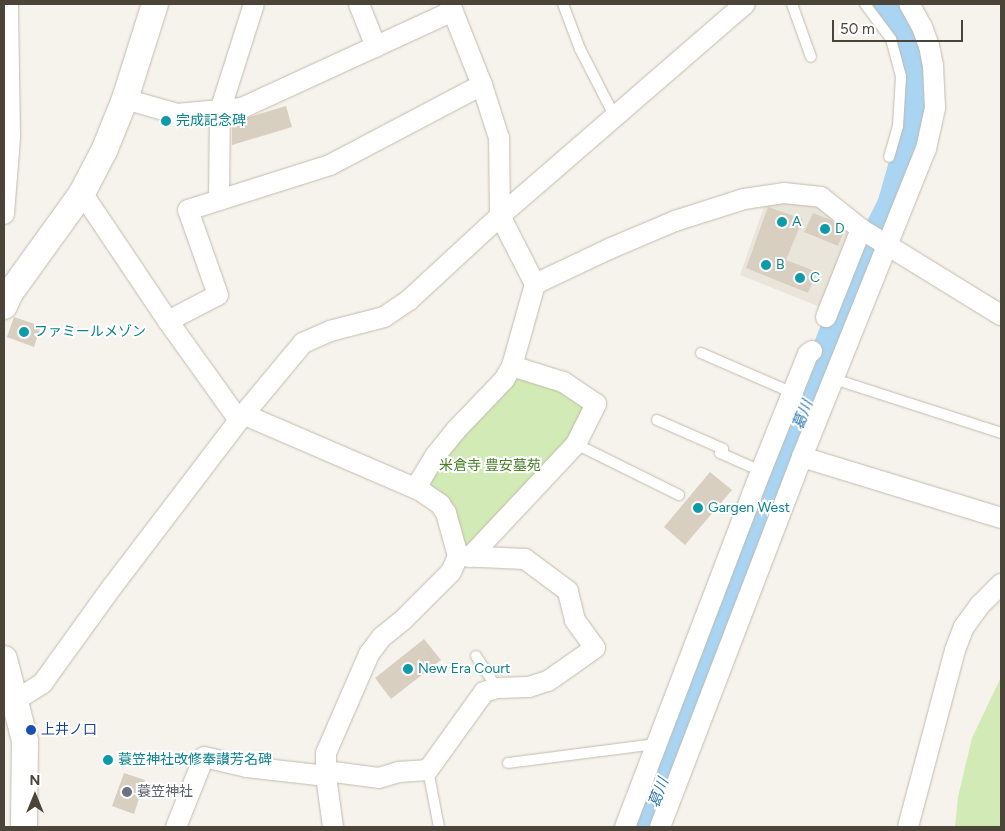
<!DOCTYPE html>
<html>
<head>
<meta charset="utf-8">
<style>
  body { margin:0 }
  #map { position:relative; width:1005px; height:831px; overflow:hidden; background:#f6f3ec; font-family:Figtree,"Noto Sans JP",sans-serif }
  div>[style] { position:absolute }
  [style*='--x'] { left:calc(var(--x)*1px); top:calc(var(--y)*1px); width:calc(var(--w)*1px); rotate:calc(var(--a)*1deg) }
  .residential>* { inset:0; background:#eae5da }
  .green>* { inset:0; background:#d2eab5 }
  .river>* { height:31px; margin:-15.5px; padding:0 15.5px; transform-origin:15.5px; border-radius:15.5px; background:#a9d4f2 }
  .building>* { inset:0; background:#d8cfc1 }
  .roads { filter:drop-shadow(0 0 1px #c2bbae) drop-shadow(0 0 1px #c2bbae) }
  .service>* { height:10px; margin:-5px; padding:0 5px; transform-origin:5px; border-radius:5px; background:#fff }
  .minor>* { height:20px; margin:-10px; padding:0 10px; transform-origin:10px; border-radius:10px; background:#fff }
  .tertiary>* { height:26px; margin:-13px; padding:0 13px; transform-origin:13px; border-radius:13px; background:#fff }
  .dots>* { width:14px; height:14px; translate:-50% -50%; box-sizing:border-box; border:2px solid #fff; border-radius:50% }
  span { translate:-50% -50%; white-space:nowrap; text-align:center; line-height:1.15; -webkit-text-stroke:4px #fff; paint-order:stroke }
  .culture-label { font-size:14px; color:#0d838f }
  .left { translate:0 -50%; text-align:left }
  .park-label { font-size:14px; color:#4a7f2a }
  .transit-label { font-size:14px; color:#164399 }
  .worship-label { font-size:14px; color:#5b616d }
  .water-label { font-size:15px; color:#2e7ab2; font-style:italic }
  .frame { position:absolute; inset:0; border:5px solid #4b4439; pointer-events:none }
  .north { position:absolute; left:10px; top:771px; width:50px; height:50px; -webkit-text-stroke:4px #fff; paint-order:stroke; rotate:0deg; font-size:14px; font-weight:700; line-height:20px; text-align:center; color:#4b4439 }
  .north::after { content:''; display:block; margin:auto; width:18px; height:22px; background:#4b4439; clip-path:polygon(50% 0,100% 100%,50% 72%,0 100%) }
  .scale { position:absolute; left:832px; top:20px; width:131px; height:22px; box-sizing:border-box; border:2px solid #4b4439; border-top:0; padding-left:6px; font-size:15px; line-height:18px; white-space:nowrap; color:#4b4439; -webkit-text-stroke:4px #fff; paint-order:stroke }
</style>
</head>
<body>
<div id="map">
  <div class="residential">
    <div style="clip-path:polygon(766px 201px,814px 202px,850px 227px,850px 234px,820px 307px,740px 275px)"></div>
  </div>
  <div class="green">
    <div style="clip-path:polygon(524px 375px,559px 387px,585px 404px,568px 439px,468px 545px,462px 543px,429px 489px,429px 483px,459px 438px,513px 379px)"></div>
    <div style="clip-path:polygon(1001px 677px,1001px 827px,955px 827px,958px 797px,972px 738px)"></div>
  </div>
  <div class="river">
    <div style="--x:646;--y:827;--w:121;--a:-70.2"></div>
    <div style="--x:687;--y:713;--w:425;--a:-68.9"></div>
    <div style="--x:840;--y:317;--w:58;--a:-67.8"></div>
    <div style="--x:862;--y:263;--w:65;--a:-62.7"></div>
    <div style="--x:892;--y:205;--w:58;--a:-74.1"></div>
    <div style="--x:908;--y:149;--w:49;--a:-79.4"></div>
    <div style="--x:917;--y:101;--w:23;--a:-90"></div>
    <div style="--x:917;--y:78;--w:33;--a:-106"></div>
    <div style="--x:908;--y:46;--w:50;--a:-122.7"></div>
  </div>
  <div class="building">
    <div style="clip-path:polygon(286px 106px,292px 127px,232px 145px,232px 122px)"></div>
    <div style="clip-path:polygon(768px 207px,803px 219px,786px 260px,817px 272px,808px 293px,746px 268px)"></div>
    <div style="clip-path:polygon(813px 213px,831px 220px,844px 231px,838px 246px,804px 232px)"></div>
    <div style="clip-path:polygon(14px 317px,41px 326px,34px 347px,7px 337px)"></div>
    <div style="clip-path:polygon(710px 472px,732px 490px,685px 545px,664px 527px)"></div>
    <div style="clip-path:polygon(424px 639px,441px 660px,391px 699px,375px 678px)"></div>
    <div style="clip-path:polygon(124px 773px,145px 780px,134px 814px,112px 806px)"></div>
  </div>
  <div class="roads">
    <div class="service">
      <div style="--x:563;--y:4;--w:48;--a:69.3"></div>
      <div style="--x:580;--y:49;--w:76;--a:62.8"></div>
      <div style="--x:792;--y:4;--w:56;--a:70.3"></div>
      <div style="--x:865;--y:4;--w:44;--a:53.4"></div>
      <div style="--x:891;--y:39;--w:39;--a:75"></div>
      <div style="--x:901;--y:77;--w:49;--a:93.5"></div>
      <div style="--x:898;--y:126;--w:32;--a:106"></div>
      <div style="--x:701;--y:353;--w:100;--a:23.5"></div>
      <div style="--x:834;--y:379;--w:176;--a:17.9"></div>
      <div style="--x:657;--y:420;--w:72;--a:23.7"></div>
      <div style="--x:723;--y:449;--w:5;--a:127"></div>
      <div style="--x:720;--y:453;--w:45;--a:23.7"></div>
      <div style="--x:576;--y:444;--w:115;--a:26.3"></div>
      <div style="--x:476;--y:656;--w:38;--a:57"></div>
      <div style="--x:508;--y:763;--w:150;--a:-7.3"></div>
      <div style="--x:428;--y:770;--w:58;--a:79.1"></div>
    </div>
    <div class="minor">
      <div style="--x:359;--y:4;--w:46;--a:68.4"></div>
      <div style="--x:125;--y:99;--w:54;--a:16.1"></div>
      <div style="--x:177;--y:114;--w:65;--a:-5.3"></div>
      <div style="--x:242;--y:108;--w:232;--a:-24.7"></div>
      <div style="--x:82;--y:193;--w:154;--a:56.1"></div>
      <div style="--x:168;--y:321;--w:122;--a:54.4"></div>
      <div style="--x:219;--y:200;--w:89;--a:-89.4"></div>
      <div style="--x:220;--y:111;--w:112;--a:-72.4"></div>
      <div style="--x:4;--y:214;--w:77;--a:-85.5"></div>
      <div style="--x:10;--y:137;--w:133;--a:-90.9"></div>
      <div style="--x:535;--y:284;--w:82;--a:-25.3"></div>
      <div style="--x:609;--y:249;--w:72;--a:-23"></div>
      <div style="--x:675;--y:221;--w:72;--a:-17.7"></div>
      <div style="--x:744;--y:199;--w:40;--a:-8.5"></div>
      <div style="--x:784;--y:193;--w:37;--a:6"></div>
      <div style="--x:821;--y:197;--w:51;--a:38.7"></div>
      <div style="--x:861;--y:229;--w:164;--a:31.6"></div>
      <div style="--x:826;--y:317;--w:95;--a:-68.3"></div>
      <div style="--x:168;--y:321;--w:56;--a:-27.5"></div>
      <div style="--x:218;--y:295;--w:90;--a:-109.4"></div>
      <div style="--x:188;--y:210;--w:149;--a:-17.6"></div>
      <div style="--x:330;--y:165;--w:172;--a:-27.8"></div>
      <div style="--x:245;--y:415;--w:189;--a:23.3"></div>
      <div style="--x:802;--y:457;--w:208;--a:17"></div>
      <div style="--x:470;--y:557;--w:155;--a:-46.8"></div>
      <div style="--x:576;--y:444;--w:45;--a:-63.4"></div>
      <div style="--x:596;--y:404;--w:40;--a:-146"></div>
      <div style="--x:563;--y:382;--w:53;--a:-162.6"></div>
      <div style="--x:16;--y:700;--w:31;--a:-32"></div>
      <div style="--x:42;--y:684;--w:120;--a:-54.2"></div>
      <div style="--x:112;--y:587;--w:210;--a:-52.7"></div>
      <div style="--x:239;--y:420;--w:100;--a:-50.3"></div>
      <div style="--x:303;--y:343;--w:30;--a:-24"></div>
      <div style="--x:330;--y:331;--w:56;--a:-14.5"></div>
      <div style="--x:384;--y:317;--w:30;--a:-34"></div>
      <div style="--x:409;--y:300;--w:124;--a:-42.7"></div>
      <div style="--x:500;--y:216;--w:324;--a:-40.9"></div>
      <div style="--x:326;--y:771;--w:53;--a:7.5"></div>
      <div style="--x:379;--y:778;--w:21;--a:-17"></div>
      <div style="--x:399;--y:772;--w:29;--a:-4"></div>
      <div style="--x:428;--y:770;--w:96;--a:-54.3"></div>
      <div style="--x:484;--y:692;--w:14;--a:-17"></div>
      <div style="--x:497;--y:688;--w:32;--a:-2"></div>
      <div style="--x:529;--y:687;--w:20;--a:-18"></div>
      <div style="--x:548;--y:681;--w:57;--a:-35.1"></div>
      <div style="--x:595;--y:648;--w:34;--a:-126"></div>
      <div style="--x:575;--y:620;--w:30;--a:-104"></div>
      <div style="--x:568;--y:591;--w:54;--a:-143.3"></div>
      <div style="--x:525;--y:559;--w:67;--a:-177.4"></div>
      <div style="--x:176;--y:827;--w:75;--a:-68.2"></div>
      <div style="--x:204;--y:757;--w:44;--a:13.1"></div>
      <div style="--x:247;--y:767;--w:80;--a:6.5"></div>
      <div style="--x:333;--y:827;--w:51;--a:-97.8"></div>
      <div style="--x:326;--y:776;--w:23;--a:-90"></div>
      <div style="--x:326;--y:753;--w:108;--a:-66.5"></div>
      <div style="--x:369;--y:654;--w:21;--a:-53"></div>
      <div style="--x:382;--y:637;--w:28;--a:-39"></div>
      <div style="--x:404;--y:619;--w:66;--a:-45"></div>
      <div style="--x:451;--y:572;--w:17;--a:-66"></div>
      <div style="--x:458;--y:556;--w:45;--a:-105.6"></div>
      <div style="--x:446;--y:513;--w:11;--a:-124"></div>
      <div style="--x:440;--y:504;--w:25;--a:-146"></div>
      <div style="--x:419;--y:490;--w:9;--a:-84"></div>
      <div style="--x:420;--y:481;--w:29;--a:-59"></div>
      <div style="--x:435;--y:456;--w:33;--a:-51"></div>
      <div style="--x:456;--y:430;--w:69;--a:-46.2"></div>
      <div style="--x:504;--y:380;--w:16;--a:-60"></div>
      <div style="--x:512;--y:366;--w:85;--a:-74.3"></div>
      <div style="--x:535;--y:284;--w:76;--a:-117.2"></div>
      <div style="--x:500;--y:216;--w:78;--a:-90.7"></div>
      <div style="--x:499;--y:138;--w:56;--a:-107.8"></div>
      <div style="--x:482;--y:85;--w:87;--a:-111.6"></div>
      <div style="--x:625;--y:827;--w:381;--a:-69.1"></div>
      <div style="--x:761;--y:471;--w:126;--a:-68.1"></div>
      <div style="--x:808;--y:354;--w:5;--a:-37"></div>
      <div style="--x:660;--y:827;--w:396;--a:-69"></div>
      <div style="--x:802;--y:457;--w:332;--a:-68.1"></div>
      <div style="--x:926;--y:149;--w:42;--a:-77.6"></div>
      <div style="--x:935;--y:108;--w:42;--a:-92.7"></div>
      <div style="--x:933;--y:66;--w:20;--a:-101"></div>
      <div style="--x:929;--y:46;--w:20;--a:-110"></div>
      <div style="--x:922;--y:27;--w:26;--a:-119"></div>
      <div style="--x:908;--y:827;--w:183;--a:-75.1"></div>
      <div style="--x:955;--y:650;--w:25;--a:-69"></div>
      <div style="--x:964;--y:627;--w:27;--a:-54"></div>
      <div style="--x:980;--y:605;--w:30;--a:-45"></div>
    </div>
    <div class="tertiary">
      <div style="--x:4;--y:306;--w:14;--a:-65"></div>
      <div style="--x:10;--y:293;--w:123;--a:-54.2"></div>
      <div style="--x:82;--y:193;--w:47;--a:-62.4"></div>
      <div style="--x:104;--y:151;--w:56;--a:-68"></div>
      <div style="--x:125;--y:99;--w:100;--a:-72.5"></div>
      <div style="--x:4;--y:659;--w:85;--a:75.6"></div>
      <div style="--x:25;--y:741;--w:86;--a:90.7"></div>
    </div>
  </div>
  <div class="dots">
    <div style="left:166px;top:121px;background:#0f9aa8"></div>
    <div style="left:782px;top:222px;background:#0f9aa8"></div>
    <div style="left:825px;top:229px;background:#0f9aa8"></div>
    <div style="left:766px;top:265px;background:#0f9aa8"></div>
    <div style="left:800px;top:278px;background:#0f9aa8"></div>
    <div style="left:24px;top:332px;background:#0f9aa8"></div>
    <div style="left:698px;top:508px;background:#0f9aa8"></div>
    <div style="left:408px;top:669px;background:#0f9aa8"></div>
    <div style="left:31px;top:730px;background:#1a4fb4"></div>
    <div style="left:108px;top:760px;background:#0f9aa8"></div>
    <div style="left:127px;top:792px;background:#6b7280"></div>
  </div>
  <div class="culture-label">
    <span class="left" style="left:176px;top:121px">完成記念碑</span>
    <span class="left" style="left:792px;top:222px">A</span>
    <span class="left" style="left:835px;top:229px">D</span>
    <span class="left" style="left:776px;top:265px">B</span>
    <span class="left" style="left:810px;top:278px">C</span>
    <span class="left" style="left:34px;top:332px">ファミールメゾン</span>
    <span class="left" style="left:708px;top:508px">Gargen West</span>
    <span class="left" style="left:418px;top:669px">New Era Court</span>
    <span class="left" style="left:118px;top:760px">蓑笠神社改修奉讃芳名碑</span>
  </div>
  <div class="park-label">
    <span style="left:490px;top:466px">米倉寺 豊安墓苑</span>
  </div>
  <div class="transit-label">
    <span class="left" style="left:41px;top:730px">上井ノ口</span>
  </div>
  <div class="worship-label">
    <span class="left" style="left:137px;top:792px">蓑笠神社</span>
  </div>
  <div class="water-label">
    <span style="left:803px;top:415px;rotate:-69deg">葛川</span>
    <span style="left:659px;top:793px;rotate:-69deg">葛川</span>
  </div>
  <div class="frame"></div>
  <div class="north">N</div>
  <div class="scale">50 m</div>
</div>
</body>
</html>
